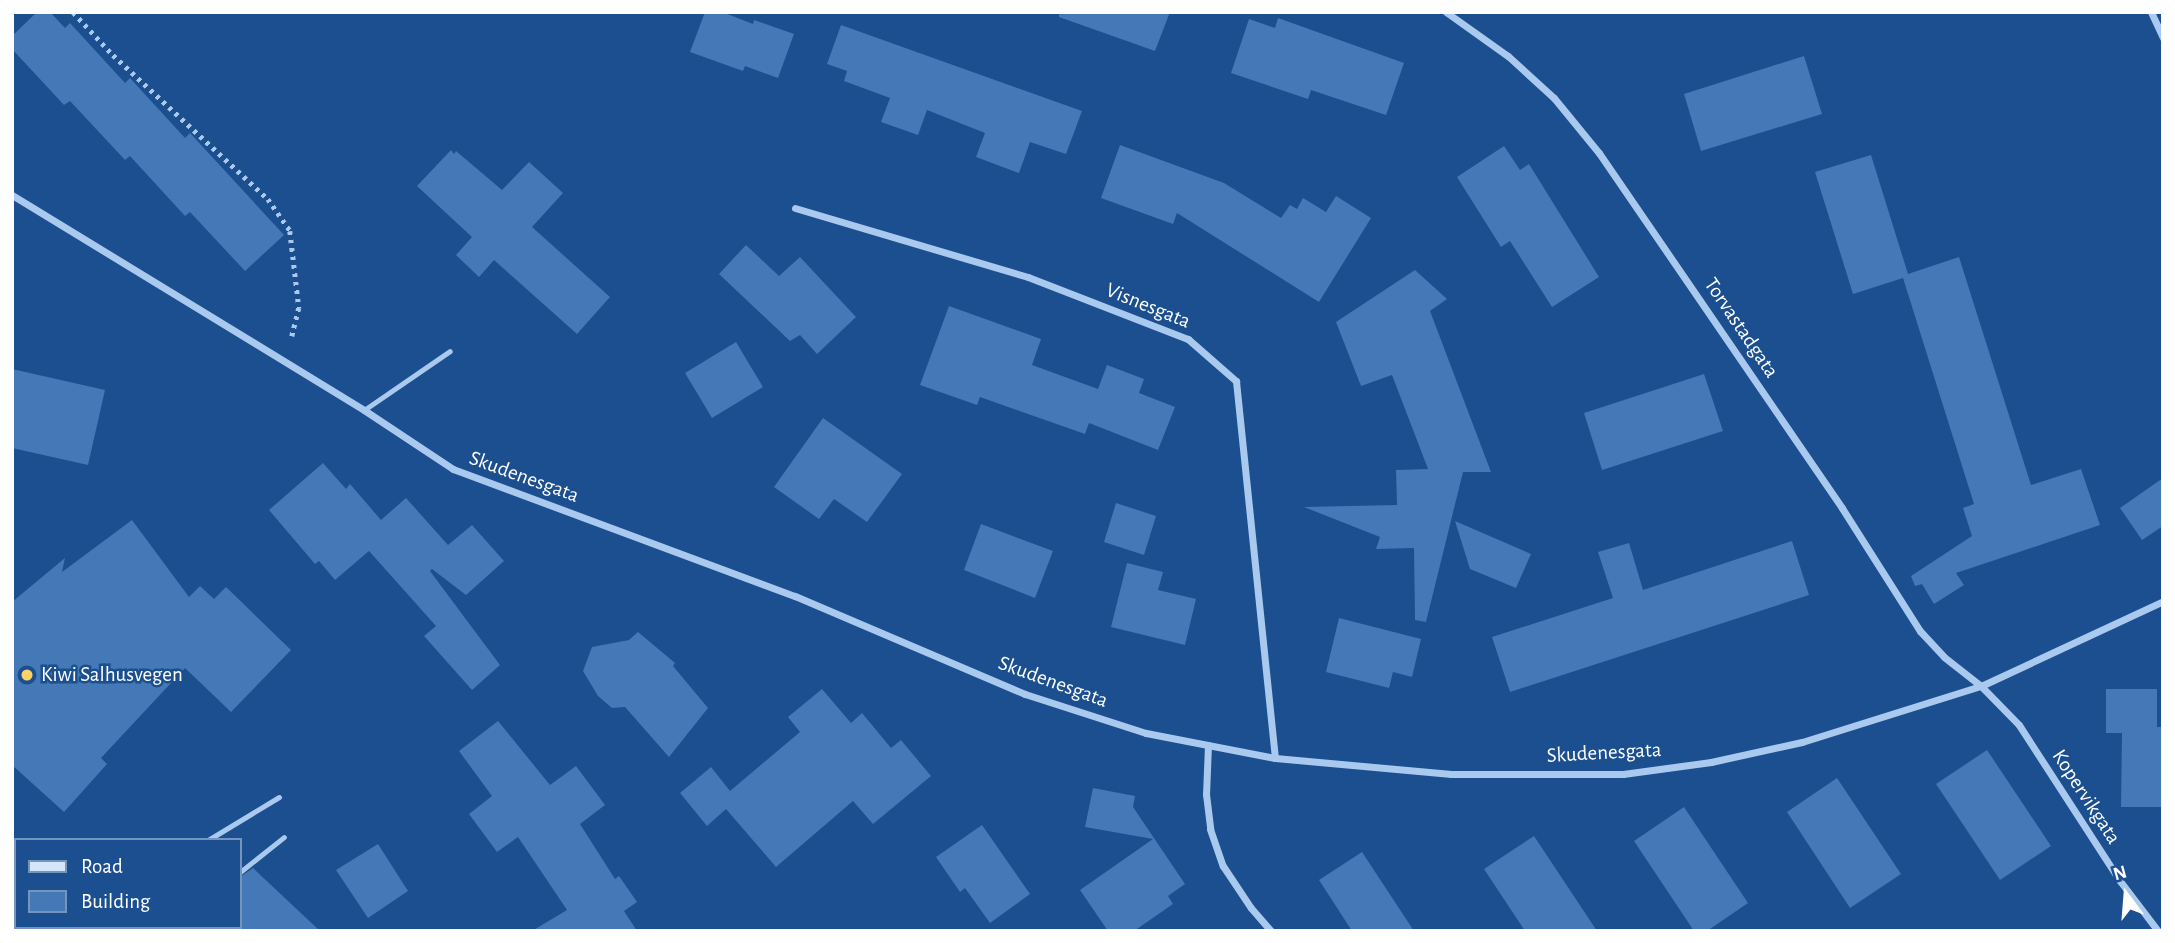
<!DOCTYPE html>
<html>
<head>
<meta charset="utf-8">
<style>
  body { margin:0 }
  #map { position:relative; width:2175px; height:943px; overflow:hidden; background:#1b4f8f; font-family:"Alegreya Sans",sans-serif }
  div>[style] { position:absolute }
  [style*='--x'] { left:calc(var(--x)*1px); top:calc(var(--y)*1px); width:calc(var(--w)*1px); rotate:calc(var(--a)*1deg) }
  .building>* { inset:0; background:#4478b7 }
  .path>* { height:4.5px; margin-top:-2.25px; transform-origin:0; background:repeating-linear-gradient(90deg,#a9c9ee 0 3.5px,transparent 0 8.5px) }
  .lane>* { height:5px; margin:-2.5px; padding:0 2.5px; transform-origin:2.5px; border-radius:2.5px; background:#a9c9ee }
  .street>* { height:7px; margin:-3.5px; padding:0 3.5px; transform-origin:3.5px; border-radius:3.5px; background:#a9c9ee }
  .secondary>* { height:14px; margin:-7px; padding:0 7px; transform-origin:7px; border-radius:7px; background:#d6e6fa }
  .dots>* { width:19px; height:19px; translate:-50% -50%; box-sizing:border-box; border:4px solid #1b4f8f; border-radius:50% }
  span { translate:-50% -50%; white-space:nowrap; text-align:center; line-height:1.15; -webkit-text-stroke:5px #1b4f8f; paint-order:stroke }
  .street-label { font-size:21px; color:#fff }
  .poi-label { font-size:21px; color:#fff }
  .left { translate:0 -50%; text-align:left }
  .frame { position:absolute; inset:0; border:14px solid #fff; pointer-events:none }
  .legend { position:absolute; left:14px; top:838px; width:228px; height:91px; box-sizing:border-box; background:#1b4f8f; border:2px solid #7695bc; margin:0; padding:9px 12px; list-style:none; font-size:21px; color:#fff }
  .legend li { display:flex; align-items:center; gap:14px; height:35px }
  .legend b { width:35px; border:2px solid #7695bc }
  .north { position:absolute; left:2091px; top:859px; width:70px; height:70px; -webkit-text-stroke:5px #1b4f8f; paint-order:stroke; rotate:344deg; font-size:19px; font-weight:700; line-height:28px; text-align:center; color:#fff }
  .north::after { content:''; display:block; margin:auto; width:24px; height:32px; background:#fff; clip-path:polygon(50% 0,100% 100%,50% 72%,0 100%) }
</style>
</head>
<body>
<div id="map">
  <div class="building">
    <div style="clip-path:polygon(37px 12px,50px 12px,65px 28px,70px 23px,125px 83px,130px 78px,185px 138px,190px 133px,284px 235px,245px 271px,190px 212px,185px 216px,130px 156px,125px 160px,70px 101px,64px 105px,12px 49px,12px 36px)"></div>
    <div style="clip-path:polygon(705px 12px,722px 12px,753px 24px,754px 20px,794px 34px,778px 78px,745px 66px,743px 71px,690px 52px)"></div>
    <div style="clip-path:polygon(1059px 12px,1170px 12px,1155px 51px,1059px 17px)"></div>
    <div style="clip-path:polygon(1278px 18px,1404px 63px,1386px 115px,1311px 90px,1308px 99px,1231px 73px,1249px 19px,1275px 28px)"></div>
    <div style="clip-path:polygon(841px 25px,1082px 111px,1066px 154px,1030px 142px,1019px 173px,976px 157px,985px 133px,927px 110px,918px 135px,881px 122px,890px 98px,844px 81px,847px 71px,827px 64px)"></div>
    <div style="clip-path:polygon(1804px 56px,1822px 114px,1701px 151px,1684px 94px)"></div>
    <div style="clip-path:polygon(1120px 145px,1224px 183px,1281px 218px,1290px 205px,1297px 209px,1303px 198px,1326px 212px,1336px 196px,1371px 218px,1319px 302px,1177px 213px,1173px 224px,1101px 198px)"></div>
    <div style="clip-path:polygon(1504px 146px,1520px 170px,1529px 164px,1599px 277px,1552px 307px,1510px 241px,1501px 247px,1457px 177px)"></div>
    <div style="clip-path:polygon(451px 150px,454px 154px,456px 151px,502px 190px,529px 162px,563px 193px,532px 227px,610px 297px,577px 334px,494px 260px,479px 277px,456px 255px,472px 237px,417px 186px)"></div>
    <div style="clip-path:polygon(1871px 155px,1908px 274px,1959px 257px,2031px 485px,2081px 469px,2100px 525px,1956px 573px,1964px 585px,1934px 604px,1922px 584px,1915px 586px,1911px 576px,1972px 536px,1963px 508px,1974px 504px,1903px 278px,1853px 294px,1815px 172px)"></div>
    <div style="clip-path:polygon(746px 245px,779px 276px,800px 257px,856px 317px,817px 354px,800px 335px,790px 341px,719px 274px)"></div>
    <div style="clip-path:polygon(1415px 270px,1447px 299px,1430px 311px,1491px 472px,1463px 472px,1426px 622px,1415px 620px,1414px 548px,1376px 549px,1380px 537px,1304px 507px,1397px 505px,1396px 470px,1428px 469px,1392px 375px,1361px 386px,1336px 322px)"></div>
    <div style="clip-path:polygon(949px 306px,1041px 339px,1032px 365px,1098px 389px,1107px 365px,1144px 379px,1139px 393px,1175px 407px,1158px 450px,1089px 423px,1085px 434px,980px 397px,977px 405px,920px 385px)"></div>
    <div style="clip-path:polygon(736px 342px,763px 387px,712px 418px,685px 373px)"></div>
    <div style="clip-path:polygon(12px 369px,105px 390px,88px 465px,12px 448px)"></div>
    <div style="clip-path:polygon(1704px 374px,1723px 431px,1602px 470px,1584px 413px)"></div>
    <div style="clip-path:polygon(823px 418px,902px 474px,867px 522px,834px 499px,819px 519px,774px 487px)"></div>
    <div style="clip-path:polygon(323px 463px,346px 489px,350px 484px,381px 520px,406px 498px,448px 545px,472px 525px,504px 561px,466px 595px,432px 569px,430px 571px,500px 665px,472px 690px,424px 636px,436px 626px,369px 551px,335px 580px,319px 561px,315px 564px,269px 510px)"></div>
    <div style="clip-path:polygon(2163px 478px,2163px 526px,2142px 540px,2120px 508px)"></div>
    <div style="clip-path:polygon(1116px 503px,1156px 516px,1144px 555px,1104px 542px)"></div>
    <div style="clip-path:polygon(132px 520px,189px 597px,200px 586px,214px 599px,226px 587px,291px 650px,231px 712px,185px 668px,101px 758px,107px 764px,64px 812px,12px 765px,12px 602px,65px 558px,62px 572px)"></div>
    <div style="clip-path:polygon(1455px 521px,1531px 554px,1516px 588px,1470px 569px)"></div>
    <div style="clip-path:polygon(981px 524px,1053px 551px,1035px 598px,964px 570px)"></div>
    <div style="clip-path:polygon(1792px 541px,1809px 595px,1510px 692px,1492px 637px,1613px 598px,1598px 552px,1629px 543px,1643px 590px)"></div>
    <div style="clip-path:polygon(1127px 563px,1163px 572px,1158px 590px,1196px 599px,1185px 645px,1111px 627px)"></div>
    <div style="clip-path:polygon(1339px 618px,1421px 639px,1412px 677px,1393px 672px,1389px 688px,1326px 672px)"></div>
    <div style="clip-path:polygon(638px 632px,675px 663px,673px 666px,708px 708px,669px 757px,625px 707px,612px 708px,598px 696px,583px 671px,592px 647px,629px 640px)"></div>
    <div style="clip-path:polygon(822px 689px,851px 723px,862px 713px,891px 748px,901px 740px,931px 776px,873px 824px,853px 801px,776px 867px,726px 809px,707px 826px,680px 793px,711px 767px,730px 791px,800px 732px,788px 717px)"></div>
    <div style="clip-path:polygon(2106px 689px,2157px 689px,2157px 727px,2163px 727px,2163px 807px,2121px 807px,2122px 733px,2106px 733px)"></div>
    <div style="clip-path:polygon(498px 721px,550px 785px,576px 766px,605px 805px,580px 824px,615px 879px,619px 876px,637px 902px,624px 911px,637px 931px,532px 931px,567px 910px,518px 837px,497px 852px,469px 814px,492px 796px,459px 751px)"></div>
    <div style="clip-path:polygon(1987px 750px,2051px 846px,2000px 880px,1936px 784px)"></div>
    <div style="clip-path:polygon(1837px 778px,1901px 874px,1850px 908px,1787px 812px)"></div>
    <div style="clip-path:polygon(1093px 788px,1135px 796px,1133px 807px,1185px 884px,1168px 896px,1173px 904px,1134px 931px,1108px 931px,1080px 890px,1153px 839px,1085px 827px)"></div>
    <div style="clip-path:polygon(1684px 807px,1748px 903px,1707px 931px,1694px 931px,1634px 841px)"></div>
    <div style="clip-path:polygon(982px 825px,1030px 894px,990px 923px,965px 888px,960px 892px,936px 857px)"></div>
    <div style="clip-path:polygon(1534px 836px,1597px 931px,1525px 931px,1484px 869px)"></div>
    <div style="clip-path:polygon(378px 844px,408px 891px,368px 918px,336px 870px)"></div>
    <div style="clip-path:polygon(1362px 852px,1414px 931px,1352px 931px,1319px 880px)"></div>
    <div style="clip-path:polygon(253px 868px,320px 931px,240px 931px,240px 877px)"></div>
  </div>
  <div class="path">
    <div style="--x:73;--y:12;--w:59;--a:47.1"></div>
    <div style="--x:113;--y:55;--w:212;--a:42.9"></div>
    <div style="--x:268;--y:199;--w:39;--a:55"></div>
    <div style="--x:290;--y:231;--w:78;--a:83.3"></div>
    <div style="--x:299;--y:308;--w:29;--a:104"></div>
  </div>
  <div class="lane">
    <div style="--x:364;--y:410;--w:104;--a:-34.5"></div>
    <div style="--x:208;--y:840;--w:83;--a:-31.2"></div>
    <div style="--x:240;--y:872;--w:56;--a:-38.5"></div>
    <div style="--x:183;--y:931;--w:5;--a:-53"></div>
  </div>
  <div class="street">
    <div style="--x:1446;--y:12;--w:76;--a:35.4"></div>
    <div style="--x:1508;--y:56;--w:62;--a:42.4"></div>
    <div style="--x:1554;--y:98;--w:71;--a:50.7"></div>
    <div style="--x:1599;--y:153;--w:430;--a:55.6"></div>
    <div style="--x:1842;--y:508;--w:146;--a:57.6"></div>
    <div style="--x:1920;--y:631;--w:35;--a:47"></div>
    <div style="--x:1944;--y:657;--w:47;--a:38.1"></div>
    <div style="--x:1981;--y:686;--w:54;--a:45.7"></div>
    <div style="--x:2019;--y:725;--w:186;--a:57.1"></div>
    <div style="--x:2120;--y:881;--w:63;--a:52.8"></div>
    <div style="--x:2151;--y:12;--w:29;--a:65"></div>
    <div style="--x:12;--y:195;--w:412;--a:31.4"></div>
    <div style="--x:364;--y:410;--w:107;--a:33.5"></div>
    <div style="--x:453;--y:469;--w:365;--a:20.4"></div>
    <div style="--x:795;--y:596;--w:250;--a:23.1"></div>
    <div style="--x:1025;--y:694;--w:127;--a:17.9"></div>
    <div style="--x:1146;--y:733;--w:131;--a:11"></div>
    <div style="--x:1275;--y:758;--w:177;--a:5.2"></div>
    <div style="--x:1451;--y:774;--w:172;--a:0"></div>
    <div style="--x:1623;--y:774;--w:89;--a:-7.8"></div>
    <div style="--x:1711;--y:762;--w:93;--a:-12.4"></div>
    <div style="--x:1802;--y:742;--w:188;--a:-17.4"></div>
    <div style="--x:1981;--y:686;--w:201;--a:-25"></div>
    <div style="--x:795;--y:208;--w:243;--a:16.5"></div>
    <div style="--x:1028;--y:277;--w:172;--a:21.2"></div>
    <div style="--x:1188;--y:339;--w:64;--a:41.2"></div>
    <div style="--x:1236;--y:381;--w:379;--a:84.1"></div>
    <div style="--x:1208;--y:745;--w:49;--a:92.3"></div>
    <div style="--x:1206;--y:794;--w:35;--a:83"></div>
    <div style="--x:1210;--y:829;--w:39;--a:71"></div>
    <div style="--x:1223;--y:866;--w:50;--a:56.3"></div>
    <div style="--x:1251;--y:908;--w:30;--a:49"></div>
    <div style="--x:23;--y:931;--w:6;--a:-45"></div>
  </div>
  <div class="secondary">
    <div style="--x:12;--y:875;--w:6;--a:45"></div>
    <div style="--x:69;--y:927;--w:6;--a:45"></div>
  </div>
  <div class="dots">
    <div style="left:27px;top:675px;background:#ffd166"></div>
  </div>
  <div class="street-label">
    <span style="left:1148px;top:306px;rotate:22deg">Visnesgata</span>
    <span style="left:1741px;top:328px;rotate:56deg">Torvastadgata</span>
    <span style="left:524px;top:477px;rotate:20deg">Skudenesgata</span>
    <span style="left:1053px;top:682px;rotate:20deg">Skudenesgata</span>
    <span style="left:1604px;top:753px;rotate:-3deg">Skudenesgata</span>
    <span style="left:2086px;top:797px;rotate:57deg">Kopervikgata</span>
  </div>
  <div class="poi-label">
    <span class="left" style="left:41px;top:675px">Kiwi Salhusvegen</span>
  </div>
  <div class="frame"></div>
  <ul class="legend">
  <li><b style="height:9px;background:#d6e6fa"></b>Road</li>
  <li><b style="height:19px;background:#4478b7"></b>Building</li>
  </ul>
  <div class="north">N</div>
</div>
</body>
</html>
